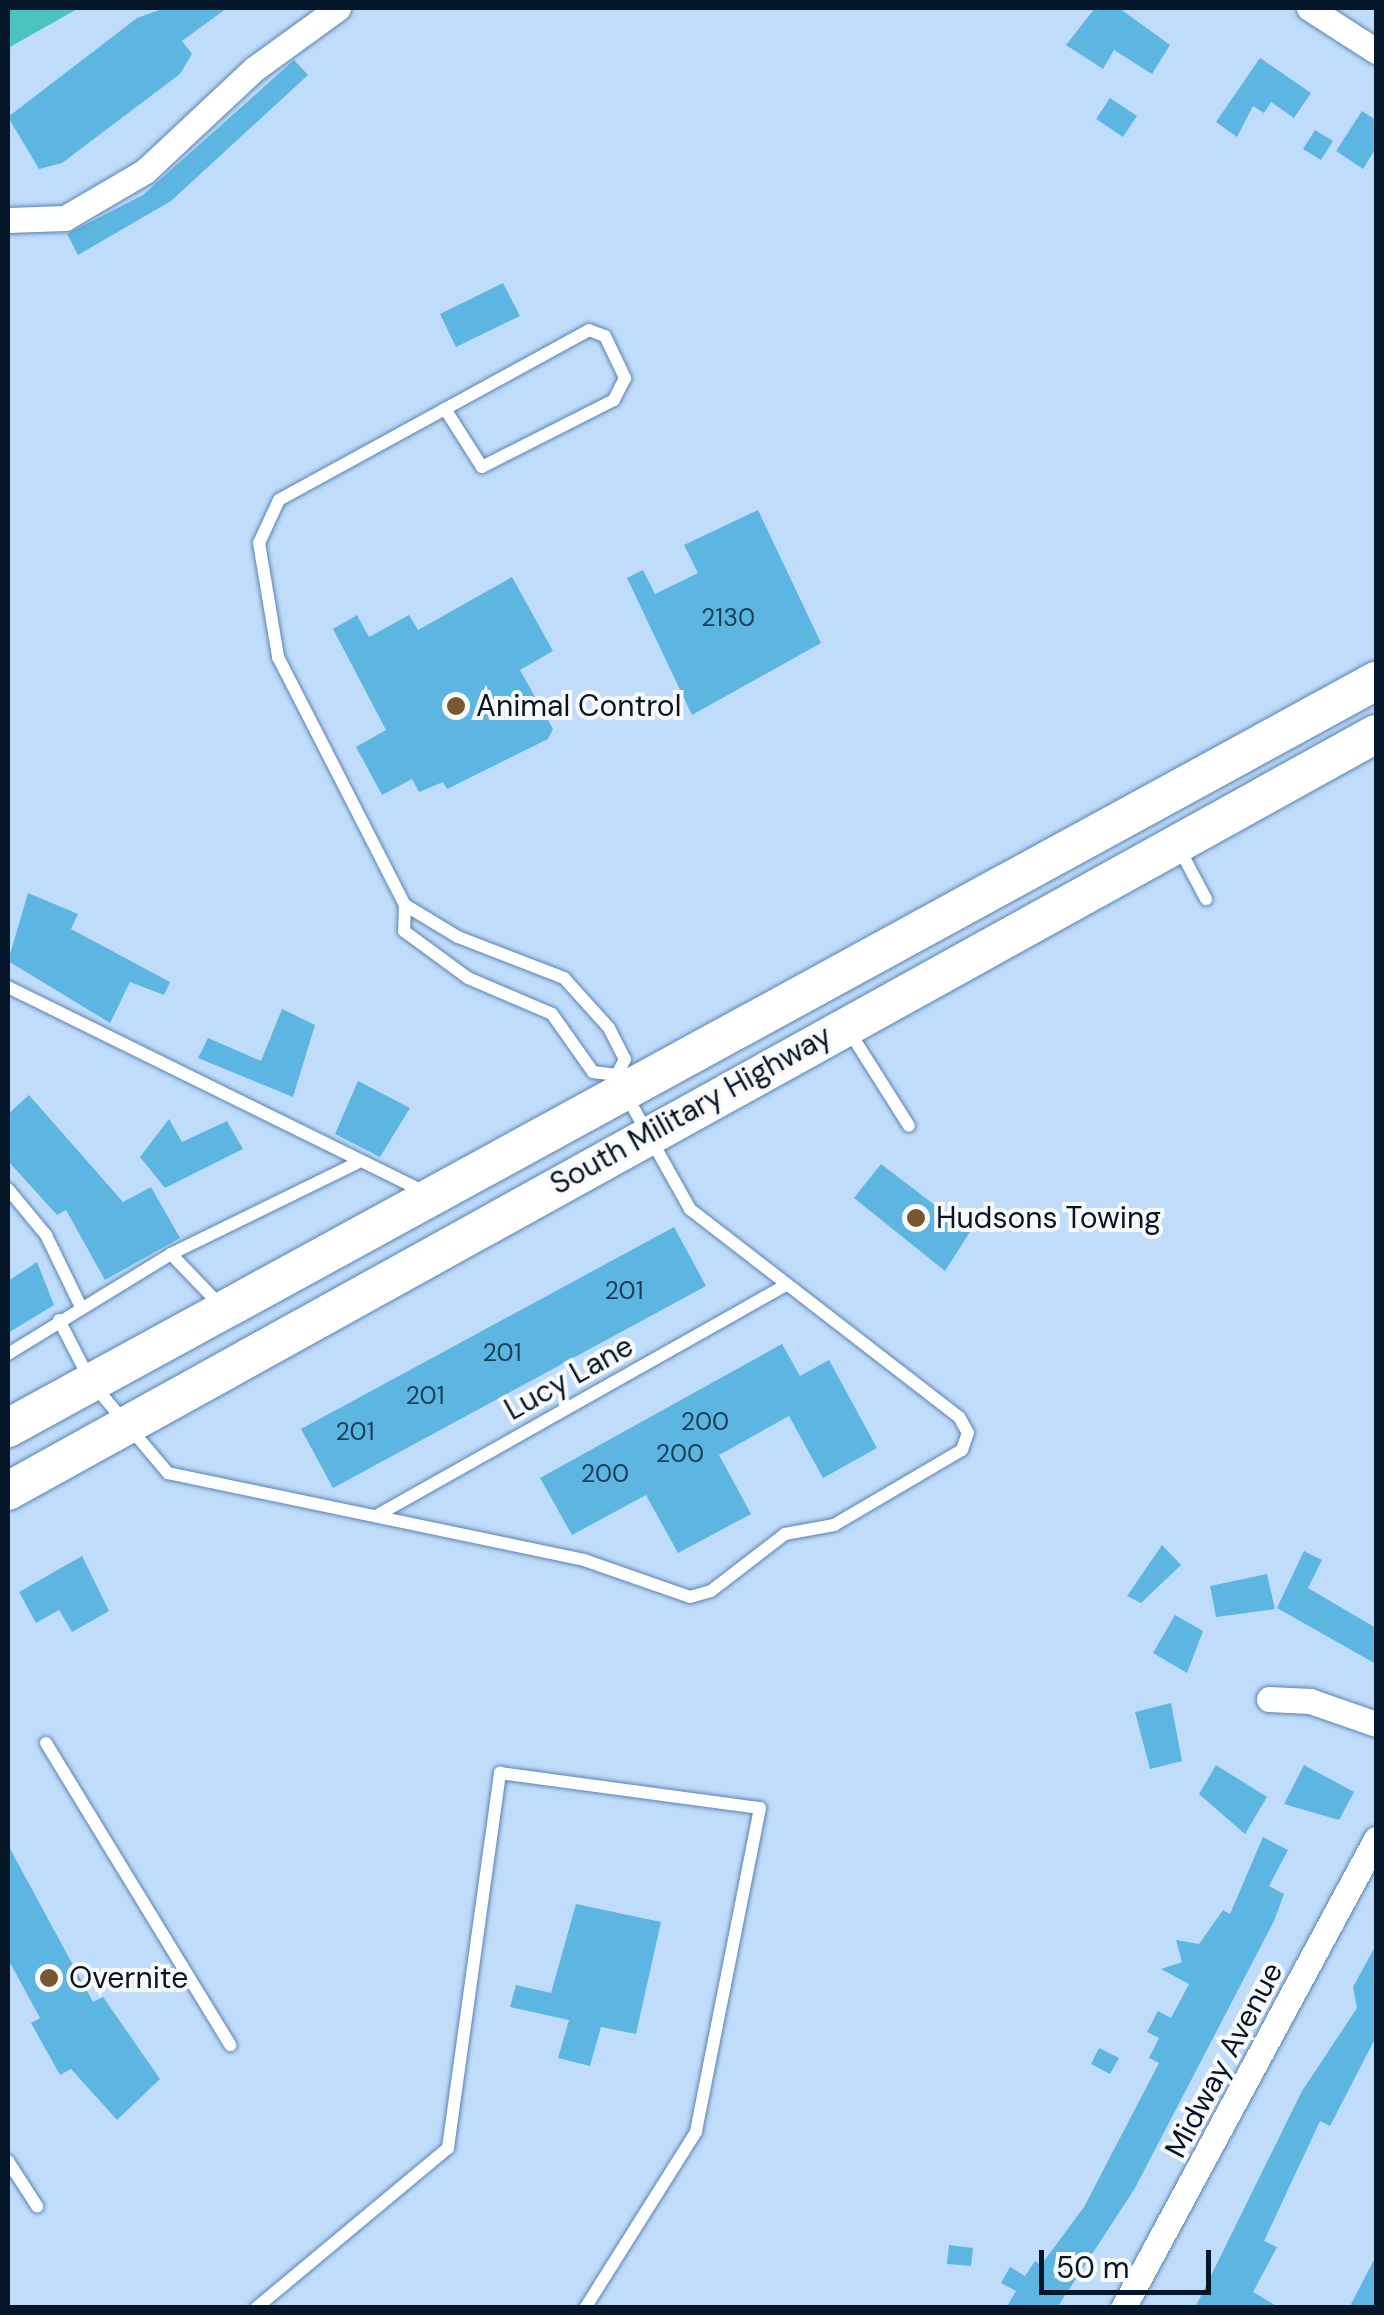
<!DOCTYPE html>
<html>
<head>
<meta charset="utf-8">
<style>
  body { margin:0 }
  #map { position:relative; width:1384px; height:2315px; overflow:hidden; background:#c0dcfb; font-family:"DM Sans",sans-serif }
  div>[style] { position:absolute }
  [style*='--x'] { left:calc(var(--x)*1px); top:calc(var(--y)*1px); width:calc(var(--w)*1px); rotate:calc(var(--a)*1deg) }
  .water>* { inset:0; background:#4bc3be }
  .building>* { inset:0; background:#5cb6e1 }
  .roads { filter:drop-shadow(0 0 2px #5884b3) drop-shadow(0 0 2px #5884b3) }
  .service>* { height:12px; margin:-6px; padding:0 6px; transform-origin:6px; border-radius:6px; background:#fff }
  .minor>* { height:25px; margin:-12.5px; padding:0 12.5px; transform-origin:12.5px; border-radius:12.5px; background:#fff }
  .primary>* { height:38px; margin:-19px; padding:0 19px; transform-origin:19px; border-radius:19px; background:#fff }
  .dots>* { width:28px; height:28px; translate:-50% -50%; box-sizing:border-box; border:5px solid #fafafa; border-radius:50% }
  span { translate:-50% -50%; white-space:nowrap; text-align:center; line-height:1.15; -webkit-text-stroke:8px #fafafa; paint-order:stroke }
  .number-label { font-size:25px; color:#1b3e56 }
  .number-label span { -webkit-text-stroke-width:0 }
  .poi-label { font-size:30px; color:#051628 }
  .left { translate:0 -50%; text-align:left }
  .street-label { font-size:30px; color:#051628 }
  .frame { position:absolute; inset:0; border:10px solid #051628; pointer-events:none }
  .scale { position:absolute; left:1039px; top:2250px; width:172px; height:45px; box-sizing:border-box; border:5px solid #051628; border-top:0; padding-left:12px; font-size:30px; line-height:35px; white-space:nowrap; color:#051628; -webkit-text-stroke:8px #fafafa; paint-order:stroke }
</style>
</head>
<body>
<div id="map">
  <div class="water">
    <div style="clip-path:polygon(8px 8px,79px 8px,8px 48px)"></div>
  </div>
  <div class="building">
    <div style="clip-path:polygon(165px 8px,227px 8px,182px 41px,192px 54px,180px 74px,62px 163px,39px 169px,8px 117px,137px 18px)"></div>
    <div style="clip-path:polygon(1095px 8px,1119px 8px,1170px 45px,1152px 74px,1114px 50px,1103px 69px,1066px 45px)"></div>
    <div style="clip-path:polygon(1260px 58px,1311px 93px,1294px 118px,1271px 102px,1264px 113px,1253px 106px,1237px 137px,1216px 122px)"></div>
    <div style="clip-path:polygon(294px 60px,308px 75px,171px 201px,78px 255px,67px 234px,143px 195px)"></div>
    <div style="clip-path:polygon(1110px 98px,1137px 116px,1123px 137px,1096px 119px)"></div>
    <div style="clip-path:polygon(1362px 111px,1376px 120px,1376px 148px,1363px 169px,1336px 151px)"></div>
    <div style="clip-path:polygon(1315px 130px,1333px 141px,1321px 160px,1303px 149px)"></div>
    <div style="clip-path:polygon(503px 283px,520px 316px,456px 347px,440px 314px)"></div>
    <div style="clip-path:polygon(758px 510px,821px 643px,692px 715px,627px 578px,643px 570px,655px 594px,698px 573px,684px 545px)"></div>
    <div style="clip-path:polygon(512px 577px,553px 651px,520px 670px,553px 729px,548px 739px,447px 789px,443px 782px,419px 792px,412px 779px,382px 795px,356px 747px,386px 730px,333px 629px,357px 615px,369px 637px,409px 615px,418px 630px)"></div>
    <div style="clip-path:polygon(28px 893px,78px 914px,71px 929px,170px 982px,164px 995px,130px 982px,110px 1023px,8px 961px)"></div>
    <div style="clip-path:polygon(282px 1009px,315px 1025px,293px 1097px,198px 1058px,208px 1038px,261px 1061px)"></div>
    <div style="clip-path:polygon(358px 1081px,410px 1108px,380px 1157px,335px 1134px)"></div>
    <div style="clip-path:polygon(29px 1095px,123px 1202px,151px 1187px,180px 1238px,105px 1280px,66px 1210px,57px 1215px,8px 1161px,8px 1114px)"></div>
    <div style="clip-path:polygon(169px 1119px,182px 1142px,227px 1121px,243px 1149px,165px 1188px,140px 1157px)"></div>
    <div style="clip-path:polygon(881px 1164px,970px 1232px,945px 1271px,854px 1198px)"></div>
    <div style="clip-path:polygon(674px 1227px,706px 1286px,333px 1488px,301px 1429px)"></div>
    <div style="clip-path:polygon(37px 1262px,54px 1305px,8px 1333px,8px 1281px)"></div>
    <div style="clip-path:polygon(782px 1344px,800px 1376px,829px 1360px,877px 1448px,823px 1478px,789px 1416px,719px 1455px,751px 1514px,678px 1553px,646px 1495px,572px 1535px,540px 1478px)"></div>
    <div style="clip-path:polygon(1162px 1545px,1181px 1565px,1141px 1603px,1127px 1596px)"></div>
    <div style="clip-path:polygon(1304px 1551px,1322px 1560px,1308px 1588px,1376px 1628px,1376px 1664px,1277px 1608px)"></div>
    <div style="clip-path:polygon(82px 1556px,109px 1611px,72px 1632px,59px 1610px,36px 1623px,19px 1592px)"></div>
    <div style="clip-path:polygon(1267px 1574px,1275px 1609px,1216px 1617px,1210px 1586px)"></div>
    <div style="clip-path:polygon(1175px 1615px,1203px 1631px,1187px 1673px,1153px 1653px)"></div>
    <div style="clip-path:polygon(1171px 1703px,1182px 1761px,1150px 1769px,1135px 1712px)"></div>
    <div style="clip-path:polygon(1216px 1765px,1267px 1797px,1245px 1834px,1199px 1794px)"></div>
    <div style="clip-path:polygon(1304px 1765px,1354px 1792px,1339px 1820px,1284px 1804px)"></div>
    <div style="clip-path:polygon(1263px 1837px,1288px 1850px,1269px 1886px,1284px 1894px,1274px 1921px,1135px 2188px,1057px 2308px,1006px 2308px,1016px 2291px,1001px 2283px,1010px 2267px,1025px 2276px,1035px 2261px,1041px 2265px,1084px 2207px,1159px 2063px,1149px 2058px,1159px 2038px,1147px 2032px,1158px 2011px,1171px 2018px,1189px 1984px,1161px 1969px,1182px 1962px,1176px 1940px,1199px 1944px,1223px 1910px,1230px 1914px)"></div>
    <div style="clip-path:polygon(8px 1845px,93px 2002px,103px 1997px,160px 2079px,117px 2120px,71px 2069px,60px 2075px,31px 2023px,40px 2018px,8px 1959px)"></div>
    <div style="clip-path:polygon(576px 1904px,661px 1922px,636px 2034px,601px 2027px,590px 2066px,558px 2058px,569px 2020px,510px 2007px,516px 1985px,551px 1993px)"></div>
    <div style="clip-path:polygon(1376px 1945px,1376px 2037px,1330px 2126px,1320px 2121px,1264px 2241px,1277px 2247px,1253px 2292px,1280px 2308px,1195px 2308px,1302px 2091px,1357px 2008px,1353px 1987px)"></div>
    <div style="clip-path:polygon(1099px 2048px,1119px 2058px,1110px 2074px,1091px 2064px)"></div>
    <div style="clip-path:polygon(949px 2245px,973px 2248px,971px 2266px,947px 2264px)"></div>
    <div style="clip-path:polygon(1376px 2256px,1376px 2308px,1349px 2308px)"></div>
  </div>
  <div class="roads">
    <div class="service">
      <div style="--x:445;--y:409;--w:164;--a:-28.7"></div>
      <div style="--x:589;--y:330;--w:17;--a:21"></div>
      <div style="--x:605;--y:336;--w:47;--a:64.5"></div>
      <div style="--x:625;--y:378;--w:25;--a:117"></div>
      <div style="--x:614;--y:400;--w:148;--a:153.1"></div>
      <div style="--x:482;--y:467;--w:69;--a:-122.5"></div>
      <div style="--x:445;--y:409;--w:189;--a:151.3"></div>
      <div style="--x:279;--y:500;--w:47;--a:114.9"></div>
      <div style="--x:259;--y:543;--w:116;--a:80.5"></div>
      <div style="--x:278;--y:657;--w:279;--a:62.9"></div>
      <div style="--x:405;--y:905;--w:26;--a:92"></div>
      <div style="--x:404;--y:931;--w:79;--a:36.3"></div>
      <div style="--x:468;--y:978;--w:91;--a:23.2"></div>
      <div style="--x:552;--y:1014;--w:71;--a:54.7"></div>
      <div style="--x:593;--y:1072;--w:24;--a:7"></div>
      <div style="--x:1179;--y:848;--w:58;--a:62.1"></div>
      <div style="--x:405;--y:905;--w:62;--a:31.1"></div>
      <div style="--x:458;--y:937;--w:114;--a:21.1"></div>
      <div style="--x:564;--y:978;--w:67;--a:48"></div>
      <div style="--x:609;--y:1028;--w:35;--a:63"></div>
      <div style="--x:625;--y:1059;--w:18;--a:117"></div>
      <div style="--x:8;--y:987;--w:464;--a:26.2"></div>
      <div style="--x:849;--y:1031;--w:112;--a:57.7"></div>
      <div style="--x:8;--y:1189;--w:60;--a:50.4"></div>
      <div style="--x:46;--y:1235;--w:80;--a:64.1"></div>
      <div style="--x:171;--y:1254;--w:75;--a:46.1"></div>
      <div style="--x:59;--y:1320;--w:70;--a:62.7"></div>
      <div style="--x:91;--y:1382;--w:119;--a:49.8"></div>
      <div style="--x:168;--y:1473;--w:425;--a:11.8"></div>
      <div style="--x:584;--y:1560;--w:112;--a:19.2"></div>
      <div style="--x:690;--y:1597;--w:22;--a:-16"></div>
      <div style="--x:711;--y:1591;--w:93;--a:-37.6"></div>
      <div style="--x:785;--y:1534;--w:50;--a:-10.4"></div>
      <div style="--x:834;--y:1525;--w:148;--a:-30.4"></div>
      <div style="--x:962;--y:1450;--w:18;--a:-71"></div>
      <div style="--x:968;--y:1433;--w:18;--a:-119"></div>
      <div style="--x:959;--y:1417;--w:340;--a:-142.3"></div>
      <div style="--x:690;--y:1209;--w:131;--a:-119.3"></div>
      <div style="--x:8;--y:1354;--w:191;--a:-31.5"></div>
      <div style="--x:171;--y:1254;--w:207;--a:-26.1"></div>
      <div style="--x:376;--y:1516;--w:472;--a:-29.4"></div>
      <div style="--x:46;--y:1743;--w:354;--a:58.6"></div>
      <div style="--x:8;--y:2161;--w:54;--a:57.2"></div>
      <div style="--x:256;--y:2308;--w:250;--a:-39.8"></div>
      <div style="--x:448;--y:2148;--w:379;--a:-82.1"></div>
      <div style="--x:500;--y:1773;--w:262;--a:7.7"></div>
      <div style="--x:760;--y:1808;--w:330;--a:101.2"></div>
      <div style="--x:696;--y:2132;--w:208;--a:122.2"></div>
    </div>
    <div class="minor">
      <div style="--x:1309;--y:8;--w:80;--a:32.7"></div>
      <div style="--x:8;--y:220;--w:57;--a:-2"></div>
      <div style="--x:65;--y:218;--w:93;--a:-30.4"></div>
      <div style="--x:145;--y:171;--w:149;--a:-43.1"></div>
      <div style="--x:254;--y:69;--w:104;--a:-36"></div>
      <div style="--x:1269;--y:1699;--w:41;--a:2.8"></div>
      <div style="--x:1310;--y:1701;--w:70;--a:19.2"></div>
      <div style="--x:1123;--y:2308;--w:533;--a:-61.66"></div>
    </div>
    <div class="primary">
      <div style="--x:8;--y:1428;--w:1559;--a:-28.64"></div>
      <div style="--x:8;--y:1491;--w:1563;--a:-28.96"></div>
    </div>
  </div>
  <div class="dots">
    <div style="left:456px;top:706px;background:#79582f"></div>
    <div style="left:916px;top:1218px;background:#79582f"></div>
    <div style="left:49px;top:1978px;background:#79582f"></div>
  </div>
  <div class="number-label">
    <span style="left:728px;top:618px">2130</span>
    <span style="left:624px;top:1291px">201</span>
    <span style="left:502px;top:1353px">201</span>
    <span style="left:425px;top:1396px">201</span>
    <span style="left:705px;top:1422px">200</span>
    <span style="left:355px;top:1432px">201</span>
    <span style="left:680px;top:1454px">200</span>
    <span style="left:605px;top:1474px">200</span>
  </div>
  <div class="poi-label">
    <span class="left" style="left:476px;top:706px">Animal Control</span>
    <span class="left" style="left:936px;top:1218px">Hudsons Towing</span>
    <span class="left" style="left:69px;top:1978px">Overnite</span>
  </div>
  <div class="street-label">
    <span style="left:691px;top:1110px;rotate:-29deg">South Military Highway</span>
    <span style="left:569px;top:1378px;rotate:-29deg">Lucy Lane</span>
    <span style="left:1224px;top:2060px;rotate:-62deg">Midway Avenue</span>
  </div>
  <div class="frame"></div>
  <div class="scale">50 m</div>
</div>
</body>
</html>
